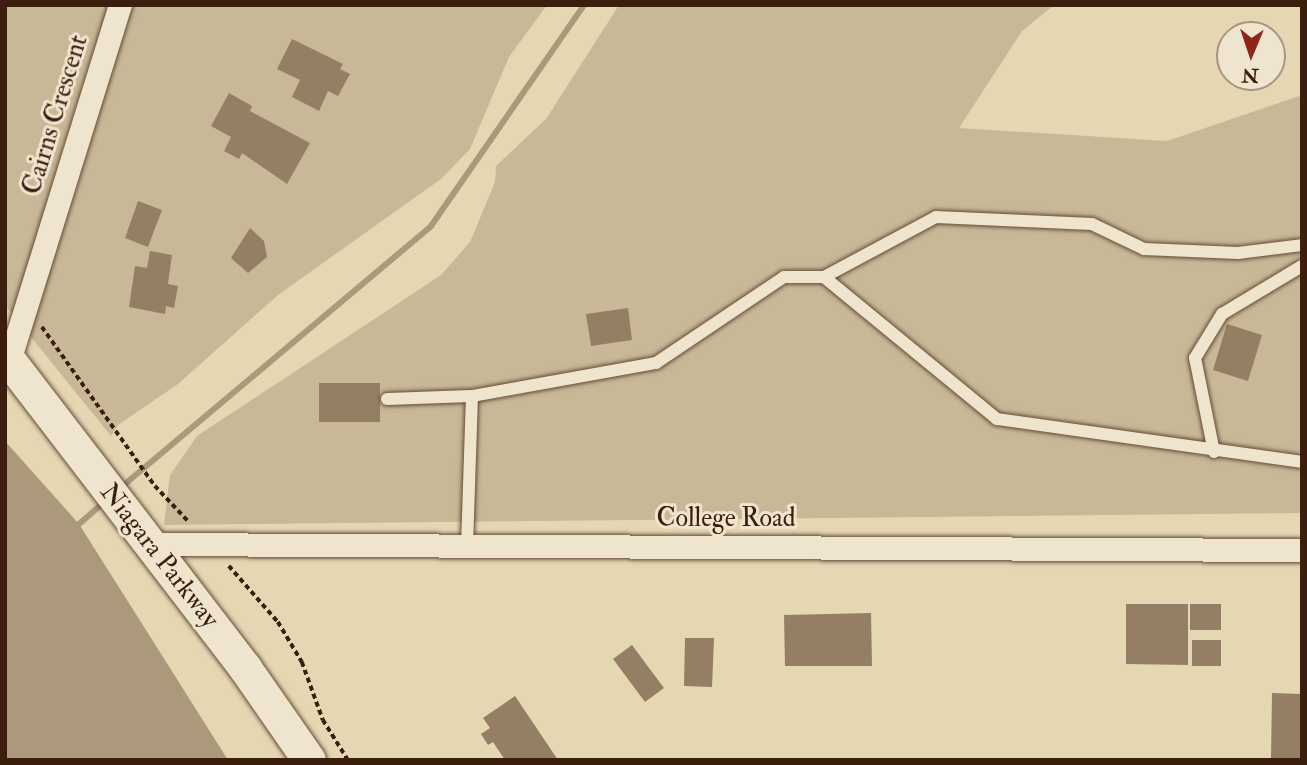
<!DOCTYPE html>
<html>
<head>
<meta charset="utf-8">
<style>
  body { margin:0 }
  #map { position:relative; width:1307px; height:765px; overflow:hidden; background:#e6d7b3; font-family:"IM FELL Double Pica",serif }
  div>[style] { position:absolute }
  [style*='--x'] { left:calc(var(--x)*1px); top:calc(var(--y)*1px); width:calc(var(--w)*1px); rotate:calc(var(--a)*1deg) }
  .green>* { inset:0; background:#c9b897 }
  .water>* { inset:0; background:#ac987b }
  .stream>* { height:6px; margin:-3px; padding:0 3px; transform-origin:3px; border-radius:3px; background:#ac987b }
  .building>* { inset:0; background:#947e64 }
  .path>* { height:3.5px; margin-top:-1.75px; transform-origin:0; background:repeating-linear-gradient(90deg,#3c1e0e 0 5px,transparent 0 8.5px) }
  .roads { filter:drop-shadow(0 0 2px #664c37) drop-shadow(0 0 2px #664c37) }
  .service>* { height:12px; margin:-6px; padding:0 6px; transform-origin:6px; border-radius:6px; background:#efe5ce }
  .minor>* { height:23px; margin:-11.5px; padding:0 11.5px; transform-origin:11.5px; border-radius:11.5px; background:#efe5ce }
  .secondary>* { height:33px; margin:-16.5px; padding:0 16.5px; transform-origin:16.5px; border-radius:16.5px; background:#efe5ce }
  span { translate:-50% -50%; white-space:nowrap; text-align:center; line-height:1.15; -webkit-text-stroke:6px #efe5ce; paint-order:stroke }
  .street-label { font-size:26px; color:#3c1e0e }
  .frame { position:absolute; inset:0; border:7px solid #3c1e0e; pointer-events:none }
  .north { position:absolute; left:1216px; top:21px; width:70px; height:70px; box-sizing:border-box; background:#efe5ce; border:2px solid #a79581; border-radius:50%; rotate:182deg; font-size:19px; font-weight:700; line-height:28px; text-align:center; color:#3c1e0e }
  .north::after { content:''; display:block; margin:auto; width:24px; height:32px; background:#8f2418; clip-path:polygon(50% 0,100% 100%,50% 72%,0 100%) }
</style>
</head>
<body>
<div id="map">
  <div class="green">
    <div style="clip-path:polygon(5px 5px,547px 5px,509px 57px,470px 149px,441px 179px,278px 295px,178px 384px,118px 425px,111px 436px,5px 305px)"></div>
    <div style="clip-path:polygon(619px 5px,1054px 5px,1022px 31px,959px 128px,1167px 141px,1302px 95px,1302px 513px,164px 525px,170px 475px,197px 436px,441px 275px,470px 242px,495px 182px,496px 166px,546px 119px)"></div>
  </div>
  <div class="water">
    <div style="clip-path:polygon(5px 441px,79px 524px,228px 760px,5px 760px)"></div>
  </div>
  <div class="stream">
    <div style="--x:119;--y:489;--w:408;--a:-40.1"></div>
    <div style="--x:431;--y:226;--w:269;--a:-55.3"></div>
    <div style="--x:79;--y:524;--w:35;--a:-41"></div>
  </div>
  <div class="building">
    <div style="clip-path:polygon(292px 39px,343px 64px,340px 69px,350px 74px,338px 96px,328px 91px,319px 111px,292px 97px,300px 80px,277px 69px)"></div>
    <div style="clip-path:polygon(229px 93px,252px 106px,250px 111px,310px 143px,287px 184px,242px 153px,239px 159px,224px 151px,231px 137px,211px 126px)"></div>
    <div style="clip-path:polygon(138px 201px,162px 210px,148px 247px,125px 238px)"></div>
    <div style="clip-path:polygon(250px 228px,264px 241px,267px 257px,248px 273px,231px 258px)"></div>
    <div style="clip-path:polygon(150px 251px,172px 255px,168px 284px,178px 286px,174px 308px,166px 306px,165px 314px,129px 307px,135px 266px,147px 268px)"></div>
    <div style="clip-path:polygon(628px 308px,632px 340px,591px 346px,586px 314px)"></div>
    <div style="clip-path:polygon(1227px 324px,1262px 335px,1248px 381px,1213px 370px)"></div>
    <div style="clip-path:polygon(319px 383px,380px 383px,380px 422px,319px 422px)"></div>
    <div style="clip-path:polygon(1126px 604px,1188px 604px,1188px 665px,1126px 664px)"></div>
    <div style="clip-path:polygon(1190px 604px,1221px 604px,1221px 630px,1190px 630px)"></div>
    <div style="clip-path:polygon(871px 613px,872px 666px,785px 666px,784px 615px)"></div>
    <div style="clip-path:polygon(685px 638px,714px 638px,712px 687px,684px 686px)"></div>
    <div style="clip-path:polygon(1192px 640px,1221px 640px,1221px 666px,1192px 666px)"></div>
    <div style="clip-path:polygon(632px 645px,664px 688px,645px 702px,613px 659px)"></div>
    <div style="clip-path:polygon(1272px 693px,1302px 694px,1302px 759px,1271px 758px)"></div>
    <div style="clip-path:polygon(515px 696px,558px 760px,505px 760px,493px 742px,488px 745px,481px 734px,490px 728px,483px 718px)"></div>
  </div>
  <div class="path">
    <div style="--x:42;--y:327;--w:195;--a:54.6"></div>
    <div style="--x:155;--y:486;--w:48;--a:46.7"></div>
    <div style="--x:229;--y:566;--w:74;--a:48.8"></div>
    <div style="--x:278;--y:622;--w:47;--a:59"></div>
    <div style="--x:302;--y:662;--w:62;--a:70.1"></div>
    <div style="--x:323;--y:720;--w:47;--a:58"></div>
  </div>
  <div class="roads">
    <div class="service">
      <div style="--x:824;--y:277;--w:127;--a:-28.2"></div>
      <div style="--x:936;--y:217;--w:156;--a:2.6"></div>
      <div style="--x:1092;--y:224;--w:58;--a:25.7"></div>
      <div style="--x:1144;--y:249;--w:94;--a:2.4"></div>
      <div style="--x:1238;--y:253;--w:64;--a:-7.1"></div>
      <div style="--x:387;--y:399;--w:85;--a:-2"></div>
      <div style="--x:1214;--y:452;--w:96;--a:-101.4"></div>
      <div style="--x:1195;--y:358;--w:52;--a:-58.5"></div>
      <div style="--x:1222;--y:314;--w:93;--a:-31"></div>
      <div style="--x:467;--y:546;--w:150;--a:-88.1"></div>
      <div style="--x:472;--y:396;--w:187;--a:-10.2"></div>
      <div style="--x:656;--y:363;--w:154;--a:-33.9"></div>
      <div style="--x:784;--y:277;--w:40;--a:0"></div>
      <div style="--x:824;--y:277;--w:224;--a:39.4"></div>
      <div style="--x:997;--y:419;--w:308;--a:8"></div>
    </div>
    <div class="minor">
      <div style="--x:9;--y:361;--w:373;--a:-72.7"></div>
      <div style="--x:151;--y:544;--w:1151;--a:0.3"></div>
    </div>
    <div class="secondary">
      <div style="--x:5;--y:355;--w:394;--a:52.5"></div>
      <div style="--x:245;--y:668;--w:112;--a:55.2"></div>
    </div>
  </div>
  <div class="street-label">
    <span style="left:56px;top:115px;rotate:-73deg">Cairns Crescent</span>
    <span style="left:726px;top:519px">College Road</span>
    <span style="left:159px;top:556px;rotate:52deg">Niagara Parkway</span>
  </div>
  <div class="frame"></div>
  <div class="north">N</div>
</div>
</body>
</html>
